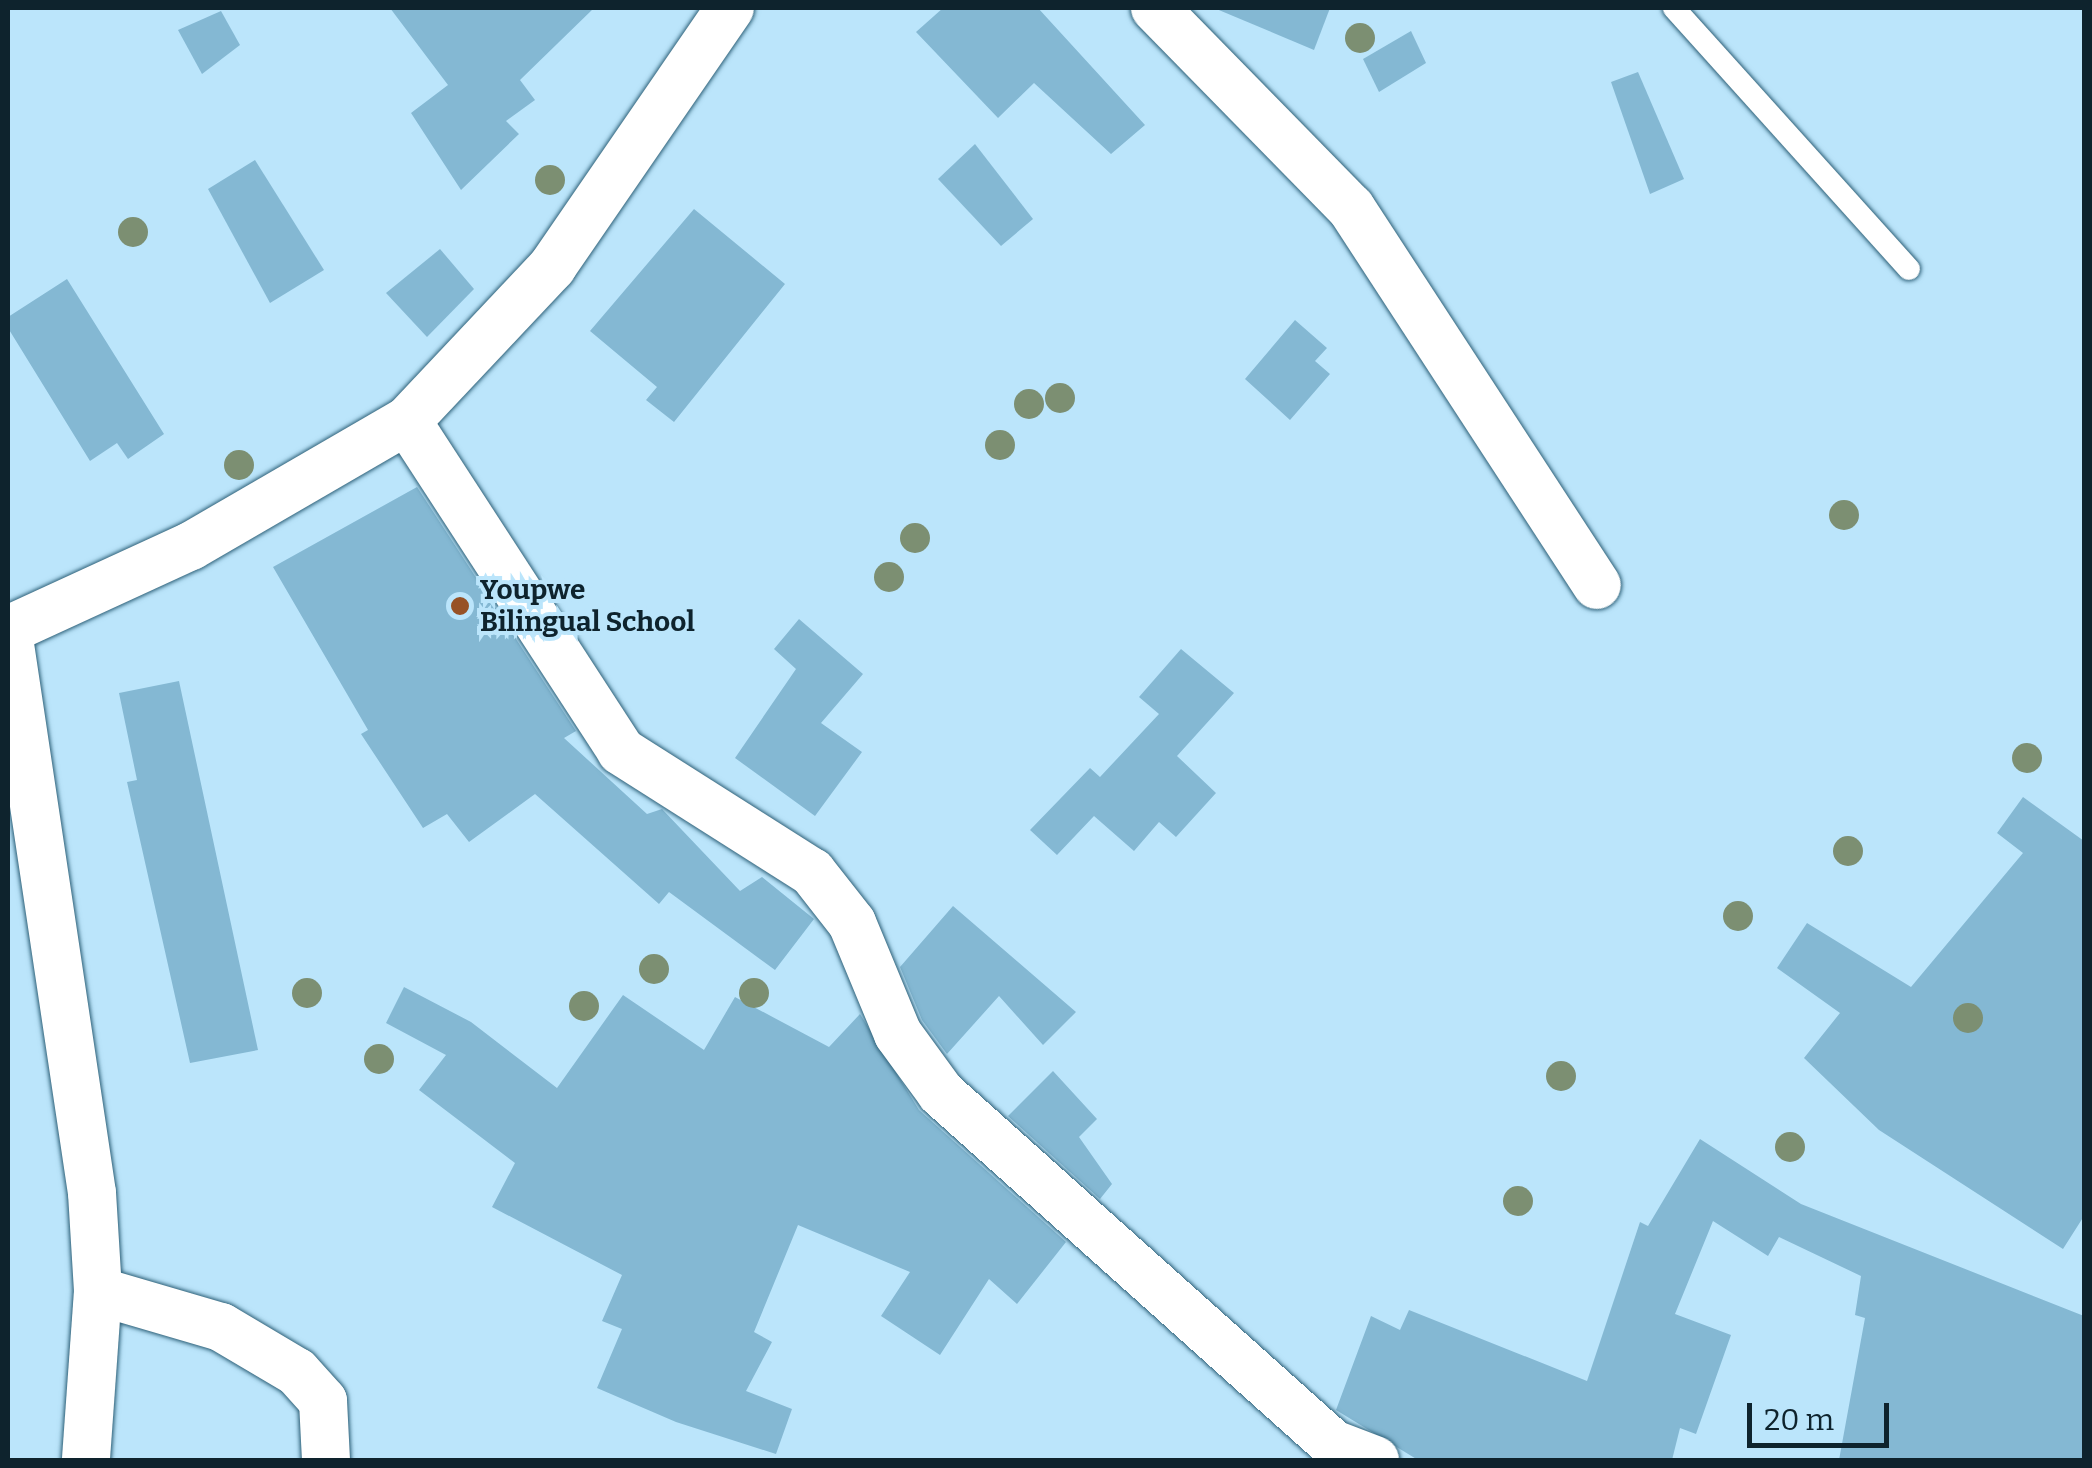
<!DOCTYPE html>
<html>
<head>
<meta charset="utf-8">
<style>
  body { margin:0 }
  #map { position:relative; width:2092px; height:1468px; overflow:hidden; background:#bbe5fb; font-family:Bitter,serif }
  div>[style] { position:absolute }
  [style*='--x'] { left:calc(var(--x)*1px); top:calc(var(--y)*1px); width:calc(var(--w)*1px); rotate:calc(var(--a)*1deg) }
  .building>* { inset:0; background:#84b8d3 }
  .roads { filter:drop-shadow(0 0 2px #2d6078) drop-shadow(0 0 2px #2d6078) }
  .service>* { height:22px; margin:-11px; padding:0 11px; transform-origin:11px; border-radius:11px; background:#fff }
  .minor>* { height:48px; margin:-24px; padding:0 24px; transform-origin:24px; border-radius:24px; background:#fff }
  .trees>* { width:30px; height:30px; margin:-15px; border-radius:50%; background:#7c8f72 }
  .dots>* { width:28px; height:28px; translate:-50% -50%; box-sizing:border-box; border:5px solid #bbe5fb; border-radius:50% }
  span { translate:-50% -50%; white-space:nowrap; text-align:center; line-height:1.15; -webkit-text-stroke:8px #bbe5fb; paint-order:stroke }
  .poi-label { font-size:28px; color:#0e232d; font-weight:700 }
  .left { translate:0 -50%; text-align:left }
  .frame { position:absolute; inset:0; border:10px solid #0e232d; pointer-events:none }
  .scale { position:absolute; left:1747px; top:1403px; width:142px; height:45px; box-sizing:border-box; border:5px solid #0e232d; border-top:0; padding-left:12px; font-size:30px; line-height:35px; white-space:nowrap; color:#0e232d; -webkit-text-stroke:8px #bbe5fb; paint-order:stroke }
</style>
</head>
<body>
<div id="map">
  <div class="building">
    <div style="clip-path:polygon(390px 8px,594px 8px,520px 80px,535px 100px,506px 121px,519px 134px,461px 190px,411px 113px,448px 85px)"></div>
    <div style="clip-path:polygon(943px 8px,1038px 8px,1145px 125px,1111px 154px,1034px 83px,998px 118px,916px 32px)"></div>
    <div style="clip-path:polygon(1214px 8px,1330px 8px,1314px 50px)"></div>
    <div style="clip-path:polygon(221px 11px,240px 45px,202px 74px,178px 30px)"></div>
    <div style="clip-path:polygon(1411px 31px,1426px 63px,1379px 92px,1363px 59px)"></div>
    <div style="clip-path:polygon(1638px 72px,1684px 179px,1650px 194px,1611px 82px)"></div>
    <div style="clip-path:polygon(975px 144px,1033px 219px,1001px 246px,938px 179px)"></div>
    <div style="clip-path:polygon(255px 160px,324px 270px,270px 303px,208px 189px)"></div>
    <div style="clip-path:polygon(694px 209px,785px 284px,674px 422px,646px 400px,657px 387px,590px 331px)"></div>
    <div style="clip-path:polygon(440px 249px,474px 289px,427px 337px,386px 293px)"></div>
    <div style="clip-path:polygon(67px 279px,164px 434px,128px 459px,117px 443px,90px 461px,8px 328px,8px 317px)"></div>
    <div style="clip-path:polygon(1295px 320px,1327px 348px,1315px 361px,1330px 374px,1290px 420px,1245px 379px)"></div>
    <div style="clip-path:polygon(417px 487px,576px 731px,564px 738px,647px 814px,662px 809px,740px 891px,762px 877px,814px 919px,775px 970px,669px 892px,659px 904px,535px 794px,469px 842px,447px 814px,423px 828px,361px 734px,368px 730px,273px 567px)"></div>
    <div style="clip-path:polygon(799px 619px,863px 674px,821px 723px,862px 752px,815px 816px,735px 758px,796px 669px,774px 649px)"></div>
    <div style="clip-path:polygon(1181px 649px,1234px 693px,1177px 756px,1216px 793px,1176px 837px,1159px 822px,1134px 851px,1094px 816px,1057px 855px,1030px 830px,1090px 768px,1100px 777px,1159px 714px,1139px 697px)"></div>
    <div style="clip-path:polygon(179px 681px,258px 1050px,190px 1063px,127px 782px,137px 780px,119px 693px)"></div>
    <div style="clip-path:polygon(2023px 797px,2084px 841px,2084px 1216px,2063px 1249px,1879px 1130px,1804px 1058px,1840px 1013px,1777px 968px,1807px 923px,1911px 987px,2023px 853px,1997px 833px)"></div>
    <div style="clip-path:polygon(953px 906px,1076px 1012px,1043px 1045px,999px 996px,947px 1054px,922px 1020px,900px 967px)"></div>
    <div style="clip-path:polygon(404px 987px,471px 1022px,557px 1088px,623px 995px,704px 1050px,735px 997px,829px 1047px,860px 1014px,919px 1110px,1066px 1242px,1017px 1304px,989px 1279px,940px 1355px,881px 1316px,910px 1272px,798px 1225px,754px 1332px,772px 1342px,746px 1391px,792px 1409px,776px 1454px,676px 1422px,597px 1388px,622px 1329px,602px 1321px,622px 1275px,492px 1207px,515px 1163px,419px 1090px,446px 1055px,386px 1023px)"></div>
    <div style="clip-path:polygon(1053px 1071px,1097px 1119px,1079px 1137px,1112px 1184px,1100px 1199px,1008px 1116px)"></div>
    <div style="clip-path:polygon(1700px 1139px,1801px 1204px,2084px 1316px,2084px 1460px,1839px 1460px,1865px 1318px,1855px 1315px,1861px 1276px,1779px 1237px,1768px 1256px,1713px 1221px,1675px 1314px,1731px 1335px,1696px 1434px,1680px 1428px,1672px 1460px,1418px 1460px,1336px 1410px,1371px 1316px,1400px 1330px,1409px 1310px,1587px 1381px,1640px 1222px,1648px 1226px)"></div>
  </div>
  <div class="roads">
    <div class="service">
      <div style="--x:1674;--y:8;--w:351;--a:48"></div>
    </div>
    <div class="minor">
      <div style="--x:1155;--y:8;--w:280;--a:45.6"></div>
      <div style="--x:1351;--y:208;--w:450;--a:56.9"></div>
      <div style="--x:407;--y:421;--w:393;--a:57"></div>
      <div style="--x:621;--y:751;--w:226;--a:32.4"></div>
      <div style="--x:812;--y:872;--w:65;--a:51.9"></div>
      <div style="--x:852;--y:923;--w:120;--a:67.5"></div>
      <div style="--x:898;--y:1034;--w:73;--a:53.9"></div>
      <div style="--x:941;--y:1093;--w:526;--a:41.84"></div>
      <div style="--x:1333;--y:1444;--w:45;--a:20.9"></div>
      <div style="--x:8;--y:630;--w:201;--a:-24.7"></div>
      <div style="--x:191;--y:546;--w:250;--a:-30.1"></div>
      <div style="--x:407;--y:421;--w:212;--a:-46.7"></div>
      <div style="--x:552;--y:267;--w:314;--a:-55.5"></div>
      <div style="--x:8;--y:631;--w:568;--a:81.5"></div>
      <div style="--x:92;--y:1193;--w:98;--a:86.5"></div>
      <div style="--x:98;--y:1291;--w:169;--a:94.1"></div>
      <div style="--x:98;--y:1291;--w:128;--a:16.3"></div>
      <div style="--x:221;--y:1327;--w:88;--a:30.6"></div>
      <div style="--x:297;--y:1372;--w:39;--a:48"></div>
      <div style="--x:323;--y:1401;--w:59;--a:87.1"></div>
    </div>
  </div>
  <div class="trees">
    <div style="left:1360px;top:38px"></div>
    <div style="left:550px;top:180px"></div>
    <div style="left:133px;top:232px"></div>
    <div style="left:1060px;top:398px"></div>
    <div style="left:1029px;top:404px"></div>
    <div style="left:1000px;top:445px"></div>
    <div style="left:239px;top:465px"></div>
    <div style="left:1844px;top:515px"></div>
    <div style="left:915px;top:538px"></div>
    <div style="left:889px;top:577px"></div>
    <div style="left:2027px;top:758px"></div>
    <div style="left:1848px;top:851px"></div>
    <div style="left:1738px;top:916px"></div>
    <div style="left:654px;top:969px"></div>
    <div style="left:307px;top:993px"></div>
    <div style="left:754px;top:993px"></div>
    <div style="left:584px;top:1006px"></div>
    <div style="left:1968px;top:1018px"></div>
    <div style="left:379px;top:1059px"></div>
    <div style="left:1561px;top:1076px"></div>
    <div style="left:1790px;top:1147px"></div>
    <div style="left:1518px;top:1201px"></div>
  </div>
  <div class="dots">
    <div style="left:460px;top:606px;background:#975226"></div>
  </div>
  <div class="poi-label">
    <span class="left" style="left:480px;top:606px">Youpwe<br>Bilingual School</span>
  </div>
  <div class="frame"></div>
  <div class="scale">20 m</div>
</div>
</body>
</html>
